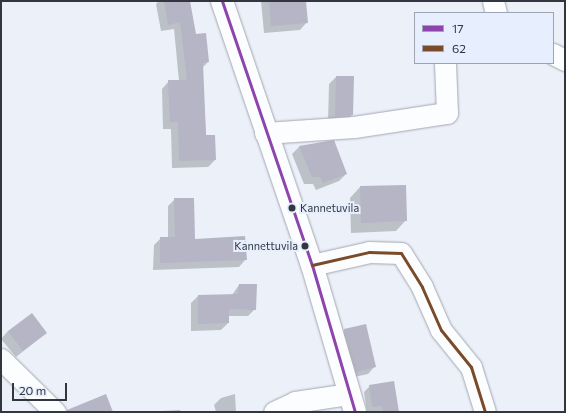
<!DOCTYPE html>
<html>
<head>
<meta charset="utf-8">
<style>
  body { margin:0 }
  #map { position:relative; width:566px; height:413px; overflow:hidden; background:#ecf0f9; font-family:Commissioner,sans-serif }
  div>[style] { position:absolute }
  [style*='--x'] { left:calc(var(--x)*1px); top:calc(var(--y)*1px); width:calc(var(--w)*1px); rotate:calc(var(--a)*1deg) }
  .shadow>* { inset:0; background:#0003 }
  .building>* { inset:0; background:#b5b5c5 }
  .roads { filter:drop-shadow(0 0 1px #a3a7b0) drop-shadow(0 0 1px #a3a7b0) }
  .street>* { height:21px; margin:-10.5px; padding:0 10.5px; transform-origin:10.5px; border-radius:10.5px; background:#fcfdfe }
  .secondary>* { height:22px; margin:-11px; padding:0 11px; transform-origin:11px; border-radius:11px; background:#fcfdfe }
  .bus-1>* { height:3px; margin:-1.5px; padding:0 1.5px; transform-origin:1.5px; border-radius:1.5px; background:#8e44ad }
  .bus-2>* { height:3px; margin:-1.5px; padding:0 1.5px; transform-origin:1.5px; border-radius:1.5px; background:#7a4b2a }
  .dots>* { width:11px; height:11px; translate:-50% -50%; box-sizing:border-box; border:2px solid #e7effe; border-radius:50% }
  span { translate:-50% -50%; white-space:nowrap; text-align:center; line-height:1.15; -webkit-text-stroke:4px #e7effe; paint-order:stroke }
  .bus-label { font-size:11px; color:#31363f }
  .left { translate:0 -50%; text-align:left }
  .right { translate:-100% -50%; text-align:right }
  .frame { position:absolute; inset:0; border:2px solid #31363f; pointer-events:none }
  .legend { position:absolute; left:414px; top:12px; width:140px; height:52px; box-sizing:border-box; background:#e7effe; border:1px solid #9ea5b2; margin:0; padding:5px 7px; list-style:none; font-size:12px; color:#31363f }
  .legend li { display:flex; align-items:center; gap:8px; height:20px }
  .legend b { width:20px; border:1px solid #9ea5b2 }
  .scale { position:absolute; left:12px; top:383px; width:55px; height:18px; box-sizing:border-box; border:2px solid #31363f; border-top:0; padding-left:5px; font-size:12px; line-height:14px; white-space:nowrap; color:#31363f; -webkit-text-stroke:3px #e7effe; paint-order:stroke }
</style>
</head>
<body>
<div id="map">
  <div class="shadow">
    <div style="clip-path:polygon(159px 1px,189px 1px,195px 36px,208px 62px,202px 68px,206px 136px,215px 160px,208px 167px,172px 168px,171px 129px,163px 129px,162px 89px,169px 81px,179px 81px,174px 29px,161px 31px,156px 4px)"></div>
    <div style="clip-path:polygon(261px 1px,305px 1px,307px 22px,300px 30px,264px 33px)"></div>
    <div style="clip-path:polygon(336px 77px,352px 115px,345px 122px,328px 123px,329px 84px)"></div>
    <div style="clip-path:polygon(300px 146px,346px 174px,339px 181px,316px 190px,313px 184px,304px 184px,292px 154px)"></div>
    <div style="clip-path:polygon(360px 187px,406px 220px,396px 231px,351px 233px,350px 198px)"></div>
    <div style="clip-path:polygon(175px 199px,194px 240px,246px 259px,239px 267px,153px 270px,154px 245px,161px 238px,168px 238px,168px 206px)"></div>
    <div style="clip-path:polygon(239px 285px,255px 309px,248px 316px,228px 316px,228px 323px,221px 330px,191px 331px,191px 303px,198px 296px,232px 295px)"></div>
    <div style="clip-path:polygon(345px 330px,375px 366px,368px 374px,349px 378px,337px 337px)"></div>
    <div style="clip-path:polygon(8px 331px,46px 333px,16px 357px,1px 339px)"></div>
    <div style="clip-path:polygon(370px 386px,398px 412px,367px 412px,364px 392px)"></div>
    <div style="clip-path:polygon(235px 394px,236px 412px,216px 412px,214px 405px,221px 398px)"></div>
    <div style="clip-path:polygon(180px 410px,181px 412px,161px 412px,162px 411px)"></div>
  </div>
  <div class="building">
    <div style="clip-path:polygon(164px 1px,190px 1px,196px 34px,206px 33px,209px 62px,203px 63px,206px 135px,215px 135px,216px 160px,179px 161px,178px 122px,170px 122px,168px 80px,187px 80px,180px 22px,168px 25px)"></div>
    <div style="clip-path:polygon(269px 1px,306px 1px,308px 23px,271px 26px)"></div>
    <div style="clip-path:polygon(336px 76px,354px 76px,353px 115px,335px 116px)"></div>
    <div style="clip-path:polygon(334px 140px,347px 174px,323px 183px,320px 177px,312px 177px,299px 146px)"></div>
    <div style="clip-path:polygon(406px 185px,407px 221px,361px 223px,360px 186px)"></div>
    <div style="clip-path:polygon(174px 198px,194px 198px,195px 239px,245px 236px,247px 260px,160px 263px,160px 237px,175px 237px)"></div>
    <div style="clip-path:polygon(239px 284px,257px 284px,256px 310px,229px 309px,229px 323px,198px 324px,198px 295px,238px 294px)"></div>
    <div style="clip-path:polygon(32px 313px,47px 333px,23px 351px,8px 331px)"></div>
    <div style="clip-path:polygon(366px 324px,376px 367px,356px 372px,344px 329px)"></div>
    <div style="clip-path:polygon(394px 381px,399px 412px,383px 412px,382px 406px,372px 407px,369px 385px)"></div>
    <div style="clip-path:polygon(106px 394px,113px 412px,67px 412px,67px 410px)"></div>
  </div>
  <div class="roads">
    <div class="street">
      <div style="--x:493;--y:1;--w:12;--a:76"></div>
      <div style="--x:553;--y:54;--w:13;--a:27"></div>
      <div style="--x:265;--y:133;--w:89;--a:-3.9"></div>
      <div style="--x:354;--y:127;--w:94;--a:-8.6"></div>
      <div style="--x:447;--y:113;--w:50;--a:-92.3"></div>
      <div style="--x:312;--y:265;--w:58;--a:-12.8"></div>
      <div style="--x:369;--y:252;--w:32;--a:2"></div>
      <div style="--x:401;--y:253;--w:40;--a:58"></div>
      <div style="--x:422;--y:287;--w:47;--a:66.2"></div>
      <div style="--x:441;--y:330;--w:48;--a:51"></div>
      <div style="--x:471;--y:367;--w:47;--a:72.7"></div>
      <div style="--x:1;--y:359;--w:76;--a:44.5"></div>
      <div style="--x:274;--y:412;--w:23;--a:-25"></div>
      <div style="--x:295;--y:402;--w:55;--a:-8.4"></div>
    </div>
    <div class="secondary">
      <div style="--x:222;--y:1;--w:279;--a:71.2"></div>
      <div style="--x:312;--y:265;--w:153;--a:73.7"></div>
    </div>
  </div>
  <div class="bus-1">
    <div style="--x:222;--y:1;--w:279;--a:71.2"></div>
    <div style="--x:312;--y:265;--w:153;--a:73.7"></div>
  </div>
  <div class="bus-2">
    <div style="--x:312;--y:265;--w:58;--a:-12.8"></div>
    <div style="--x:369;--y:252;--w:32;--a:2"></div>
    <div style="--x:401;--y:253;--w:40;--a:58"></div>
    <div style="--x:422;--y:287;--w:47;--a:66.2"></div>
    <div style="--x:441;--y:330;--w:48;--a:51"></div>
    <div style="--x:471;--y:367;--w:47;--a:72.7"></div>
  </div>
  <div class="dots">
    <div style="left:292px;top:208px;background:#31363f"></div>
    <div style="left:305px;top:246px;background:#31363f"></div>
  </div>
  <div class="bus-label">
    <span class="left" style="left:300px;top:208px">Kannetuvila</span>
    <span class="right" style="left:298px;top:246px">Kannettuvila</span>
  </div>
  <div class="frame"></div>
  <ul class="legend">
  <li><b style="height:5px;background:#8e44ad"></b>17</li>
  <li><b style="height:5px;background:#7a4b2a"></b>62</li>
  </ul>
  <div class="scale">20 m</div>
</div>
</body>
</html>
